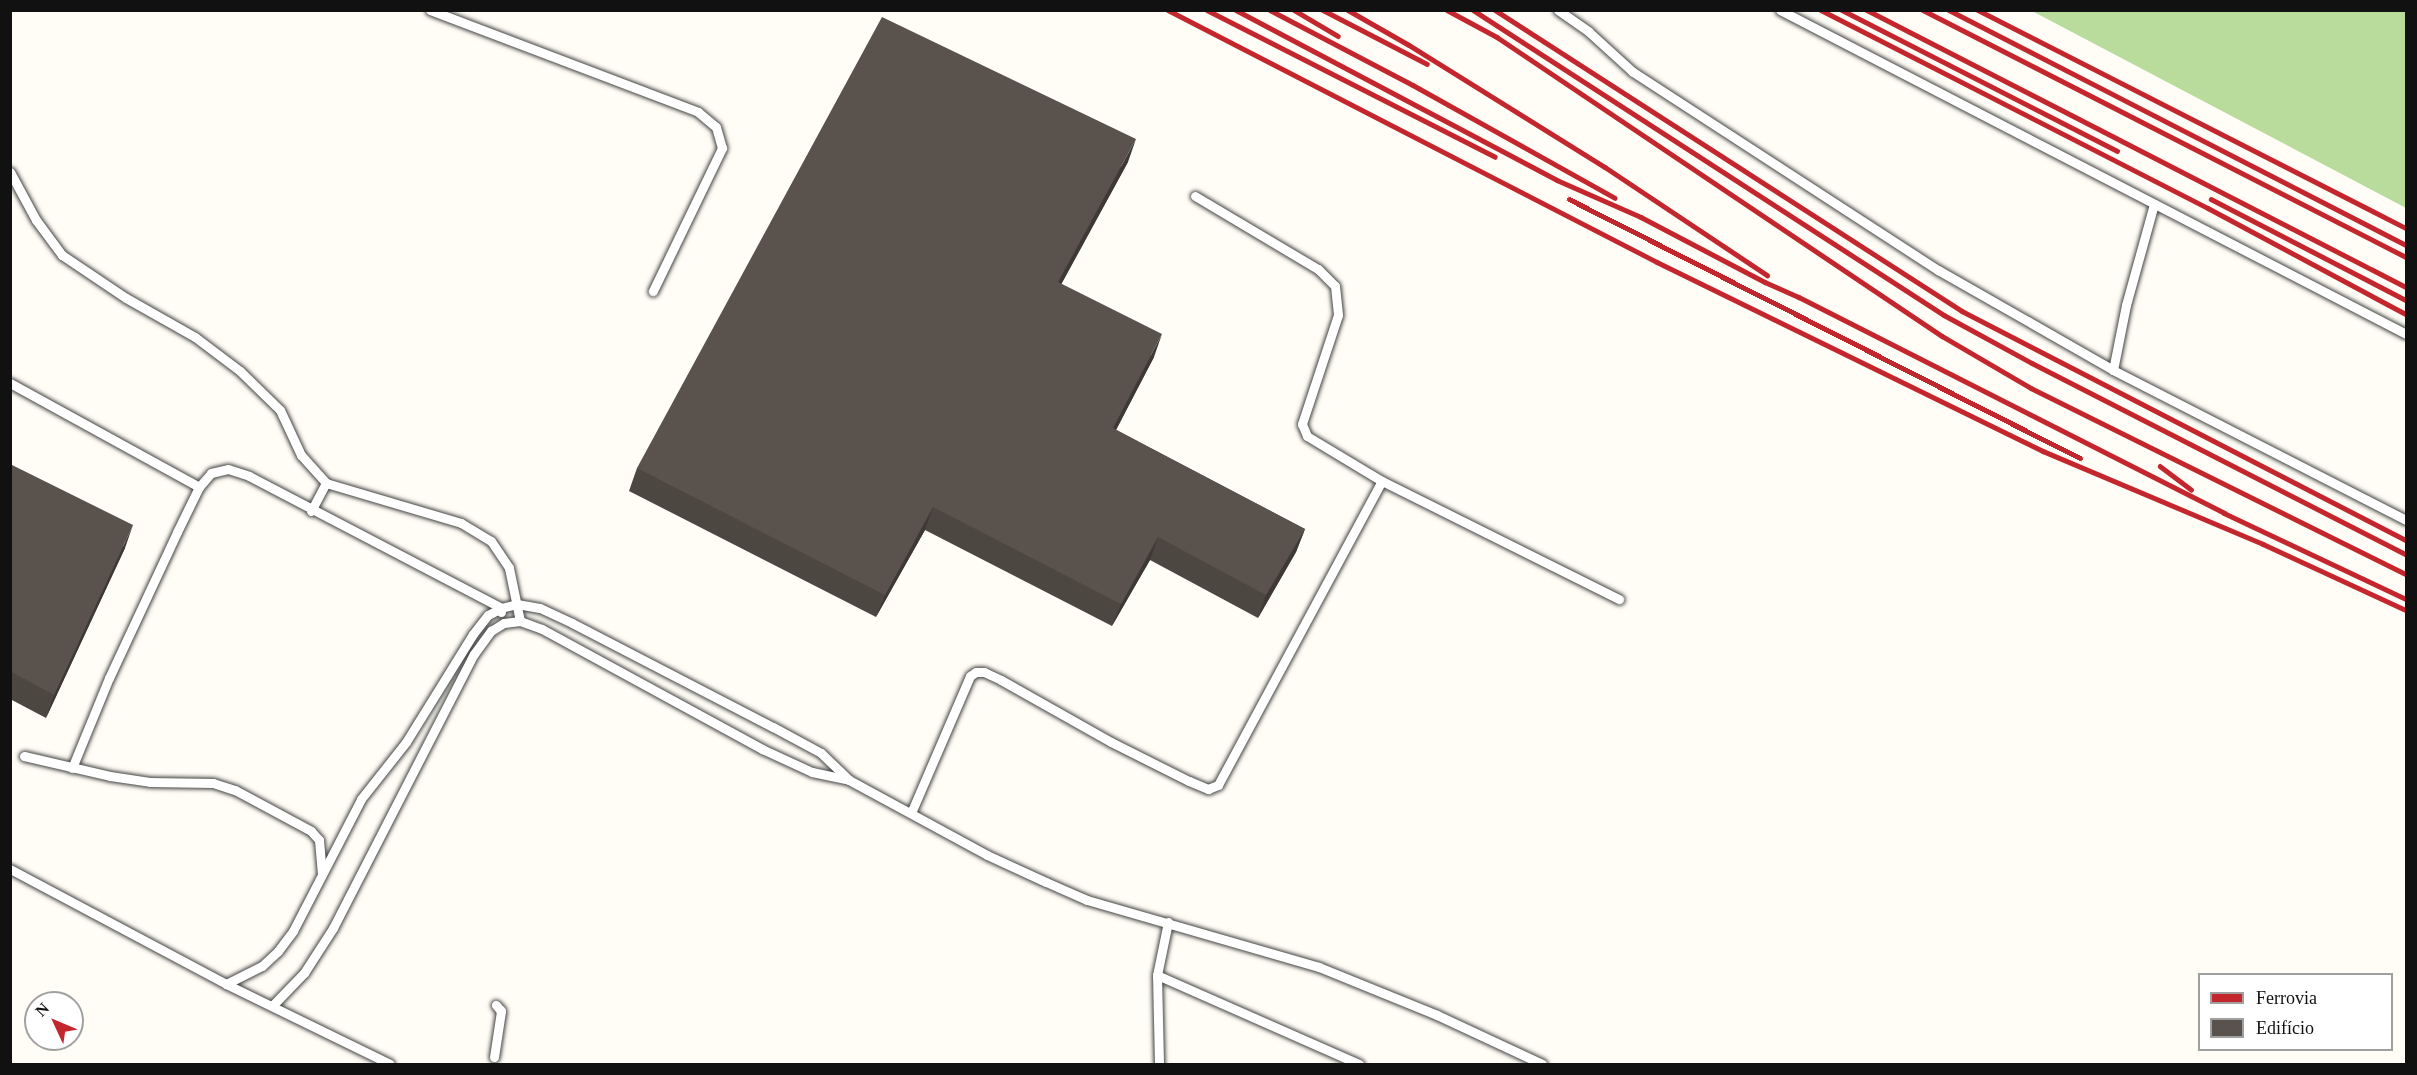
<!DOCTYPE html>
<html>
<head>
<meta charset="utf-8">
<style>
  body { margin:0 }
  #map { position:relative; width:2417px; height:1075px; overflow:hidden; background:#fffdf5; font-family:"Times New Roman",serif }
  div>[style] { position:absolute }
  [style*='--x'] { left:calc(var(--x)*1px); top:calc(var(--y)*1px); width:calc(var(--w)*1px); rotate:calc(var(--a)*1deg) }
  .forest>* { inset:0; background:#b9dc9c }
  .roads { filter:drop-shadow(0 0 2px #444) drop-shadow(0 0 2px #444) }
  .lane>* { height:9px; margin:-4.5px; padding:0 4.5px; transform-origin:4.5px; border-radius:4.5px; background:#fff }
  .rail>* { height:4.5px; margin:-2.25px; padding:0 2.25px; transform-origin:2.25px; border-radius:2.25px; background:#c4262e }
  .wall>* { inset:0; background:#4d4742 }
  .shaded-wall>* { inset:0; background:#3f3936 }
  .building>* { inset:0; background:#5a524d }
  span { translate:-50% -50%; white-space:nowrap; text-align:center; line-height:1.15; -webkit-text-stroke:6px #fff; paint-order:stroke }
  .frame { position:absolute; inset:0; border:12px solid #111; pointer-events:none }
  .legend { position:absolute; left:2198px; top:973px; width:195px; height:78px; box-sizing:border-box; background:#fff; border:2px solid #a0a0a0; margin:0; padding:8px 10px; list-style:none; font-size:18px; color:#111 }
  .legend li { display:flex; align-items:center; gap:12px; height:30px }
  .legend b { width:30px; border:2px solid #a0a0a0 }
  .north { position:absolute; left:24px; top:991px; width:60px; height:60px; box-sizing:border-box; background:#fff; border:2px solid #a0a0a0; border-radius:50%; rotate:314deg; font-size:16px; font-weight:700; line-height:24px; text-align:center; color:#111 }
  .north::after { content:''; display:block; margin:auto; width:21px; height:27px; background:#c4262e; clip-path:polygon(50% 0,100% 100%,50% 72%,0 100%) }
</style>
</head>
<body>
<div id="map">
  <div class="forest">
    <div style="clip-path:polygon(2032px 11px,2406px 11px,2406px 208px)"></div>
  </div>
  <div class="roads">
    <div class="lane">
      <div style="--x:430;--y:10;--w:287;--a:20.8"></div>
      <div style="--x:698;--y:112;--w:23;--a:40"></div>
      <div style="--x:716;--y:127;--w:22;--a:74"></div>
      <div style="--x:722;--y:148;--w:159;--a:115.8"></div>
      <div style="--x:1558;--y:10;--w:38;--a:35"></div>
      <div style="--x:1589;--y:32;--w:59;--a:42.3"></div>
      <div style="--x:1633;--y:72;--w:364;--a:33"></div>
      <div style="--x:1938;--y:270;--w:202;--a:29.7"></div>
      <div style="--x:2113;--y:370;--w:329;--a:27.1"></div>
      <div style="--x:1780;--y:10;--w:705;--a:27.36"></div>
      <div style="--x:10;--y:172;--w:55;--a:61.6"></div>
      <div style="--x:36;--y:220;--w:44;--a:53.4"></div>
      <div style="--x:62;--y:255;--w:77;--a:33.9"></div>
      <div style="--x:126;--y:298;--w:79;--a:29.5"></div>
      <div style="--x:195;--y:337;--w:56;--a:37.1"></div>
      <div style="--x:240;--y:371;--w:56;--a:44.3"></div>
      <div style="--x:280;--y:410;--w:50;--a:65"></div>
      <div style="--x:301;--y:455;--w:38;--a:48"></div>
      <div style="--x:326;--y:483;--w:141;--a:16.5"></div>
      <div style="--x:461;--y:523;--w:35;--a:31"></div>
      <div style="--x:491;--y:541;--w:32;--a:56"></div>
      <div style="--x:509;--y:568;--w:54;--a:78.3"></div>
      <div style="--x:1195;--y:196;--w:143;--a:30.7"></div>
      <div style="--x:1318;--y:269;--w:24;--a:45"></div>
      <div style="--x:1335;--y:286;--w:29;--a:84"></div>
      <div style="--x:1338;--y:315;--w:115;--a:108.3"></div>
      <div style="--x:1302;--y:424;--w:13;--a:67"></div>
      <div style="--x:1307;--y:436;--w:87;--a:31"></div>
      <div style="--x:2113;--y:370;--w:66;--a:-78.7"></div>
      <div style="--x:2126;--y:305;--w:105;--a:-74.5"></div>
      <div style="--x:10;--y:383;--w:216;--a:28.8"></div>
      <div style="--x:311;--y:511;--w:32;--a:-62"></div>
      <div style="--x:24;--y:756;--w:88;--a:13.1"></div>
      <div style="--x:110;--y:776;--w:40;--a:8.5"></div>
      <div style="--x:150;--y:782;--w:63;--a:0.9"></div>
      <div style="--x:213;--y:783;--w:23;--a:18"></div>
      <div style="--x:235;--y:790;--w:86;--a:28.3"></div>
      <div style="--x:311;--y:831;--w:12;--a:48"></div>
      <div style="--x:319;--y:840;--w:33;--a:85"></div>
      <div style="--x:72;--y:768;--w:97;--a:-67.7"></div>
      <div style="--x:109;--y:678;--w:161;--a:-65"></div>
      <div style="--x:177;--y:532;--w:50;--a:-63.9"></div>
      <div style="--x:199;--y:487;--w:18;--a:-49"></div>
      <div style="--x:211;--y:473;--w:17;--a:-13"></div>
      <div style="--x:228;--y:469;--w:22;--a:18"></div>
      <div style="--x:249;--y:476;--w:284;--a:27.6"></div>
      <div style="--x:501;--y:608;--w:4;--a:90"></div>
      <div style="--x:911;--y:813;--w:149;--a:-66.7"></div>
      <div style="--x:970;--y:676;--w:7;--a:-34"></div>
      <div style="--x:976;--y:672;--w:8;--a:0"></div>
      <div style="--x:984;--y:672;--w:19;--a:25"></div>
      <div style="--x:1001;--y:680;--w:126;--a:29.4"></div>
      <div style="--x:1111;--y:742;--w:87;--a:26.6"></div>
      <div style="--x:1189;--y:781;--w:21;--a:23"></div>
      <div style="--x:1208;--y:789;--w:11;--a:-22"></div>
      <div style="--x:1218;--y:785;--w:345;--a:-61.7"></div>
      <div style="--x:1382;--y:481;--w:265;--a:26.5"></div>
      <div style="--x:10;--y:869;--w:245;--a:28"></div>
      <div style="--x:226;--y:984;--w:182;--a:26"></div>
      <div style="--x:1168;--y:922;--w:54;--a:101.7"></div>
      <div style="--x:1157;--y:975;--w:221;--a:23.8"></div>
      <div style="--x:1157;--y:975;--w:89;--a:88.7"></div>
      <div style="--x:226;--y:984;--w:40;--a:-26.6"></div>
      <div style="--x:262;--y:966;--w:22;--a:-43"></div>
      <div style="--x:278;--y:951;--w:25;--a:-53"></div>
      <div style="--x:293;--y:931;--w:148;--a:-62.7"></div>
      <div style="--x:361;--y:799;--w:73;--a:-51.7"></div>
      <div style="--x:406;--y:742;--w:127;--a:-58.2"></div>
      <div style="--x:473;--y:634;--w:24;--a:-52"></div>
      <div style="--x:488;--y:615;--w:15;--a:-28"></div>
      <div style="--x:501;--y:608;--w:16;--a:-14"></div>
      <div style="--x:517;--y:604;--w:23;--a:10"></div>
      <div style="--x:540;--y:608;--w:35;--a:25"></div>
      <div style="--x:572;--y:623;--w:226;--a:27.4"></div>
      <div style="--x:773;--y:727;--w:55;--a:28.4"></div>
      <div style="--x:821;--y:753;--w:39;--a:44"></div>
      <div style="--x:849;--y:780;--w:157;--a:28.5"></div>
      <div style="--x:987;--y:855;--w:65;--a:24.6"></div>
      <div style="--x:1046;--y:882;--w:45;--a:23.7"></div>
      <div style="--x:1087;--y:900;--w:241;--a:16.1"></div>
      <div style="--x:1319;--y:967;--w:127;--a:22.1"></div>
      <div style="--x:1437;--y:1015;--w:116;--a:25"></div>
      <div style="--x:272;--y:1006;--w:46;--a:-45.9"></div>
      <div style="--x:304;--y:973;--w:54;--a:-57.2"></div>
      <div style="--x:333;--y:928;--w:308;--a:-62.8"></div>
      <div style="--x:474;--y:654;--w:29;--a:-54"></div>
      <div style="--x:491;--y:631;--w:15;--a:-32"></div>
      <div style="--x:504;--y:623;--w:16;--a:-7"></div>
      <div style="--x:520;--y:621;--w:23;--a:20"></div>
      <div style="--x:542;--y:629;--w:251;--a:28.6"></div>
      <div style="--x:762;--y:749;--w:55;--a:24.7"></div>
      <div style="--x:812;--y:772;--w:38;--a:12"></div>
      <div style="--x:494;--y:1057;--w:47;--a:-81.3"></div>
      <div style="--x:501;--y:1011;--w:8;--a:-130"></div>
    </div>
  </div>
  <div class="rail">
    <div style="--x:1168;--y:10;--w:550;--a:27.26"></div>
    <div style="--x:1657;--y:262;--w:430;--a:26.1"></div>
    <div style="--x:2043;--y:451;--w:239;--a:22.9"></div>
    <div style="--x:2263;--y:544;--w:157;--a:24.8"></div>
    <div style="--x:1207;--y:10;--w:323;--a:27"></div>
    <div style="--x:1236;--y:10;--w:363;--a:27.9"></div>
    <div style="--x:1557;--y:180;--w:92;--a:23.8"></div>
    <div style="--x:1641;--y:217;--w:140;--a:27.7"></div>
    <div style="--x:1765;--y:282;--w:37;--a:24"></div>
    <div style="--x:1799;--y:297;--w:477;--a:26.9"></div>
    <div style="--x:2224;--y:513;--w:201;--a:25.3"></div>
    <div style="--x:1270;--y:10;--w:161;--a:27.7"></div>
    <div style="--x:1413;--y:85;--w:231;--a:29.2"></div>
    <div style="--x:1294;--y:10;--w:51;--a:30.6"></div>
    <div style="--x:1323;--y:10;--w:117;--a:27.4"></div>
    <div style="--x:1348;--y:10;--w:70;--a:29.8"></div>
    <div style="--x:1409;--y:45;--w:231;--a:31.9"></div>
    <div style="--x:1605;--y:167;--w:195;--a:33.7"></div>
    <div style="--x:1447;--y:10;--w:57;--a:28.4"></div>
    <div style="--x:1497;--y:37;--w:536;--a:33.9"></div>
    <div style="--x:1942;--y:336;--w:103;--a:30.3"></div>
    <div style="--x:2031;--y:388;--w:419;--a:26.4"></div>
    <div style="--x:1473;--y:10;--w:561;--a:32.93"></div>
    <div style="--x:1944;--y:315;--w:100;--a:28.6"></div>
    <div style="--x:2032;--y:363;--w:420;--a:27.1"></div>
    <div style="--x:1495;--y:10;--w:556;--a:32.8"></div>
    <div style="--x:1962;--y:311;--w:500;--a:27.3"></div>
    <div style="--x:1821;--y:10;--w:435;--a:27.1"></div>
    <div style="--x:2208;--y:208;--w:225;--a:28.2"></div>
    <div style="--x:1842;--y:10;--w:309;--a:27.1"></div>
    <div style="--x:1867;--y:10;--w:606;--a:27.2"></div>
    <div style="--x:1923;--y:10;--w:542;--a:27.08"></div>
    <div style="--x:1949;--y:10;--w:514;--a:27.21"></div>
    <div style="--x:1978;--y:10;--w:480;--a:27"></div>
    <div style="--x:1569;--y:199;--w:573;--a:26.88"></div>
    <div style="--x:2211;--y:199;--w:220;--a:27.4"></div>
    <div style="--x:2160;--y:466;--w:39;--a:37"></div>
  </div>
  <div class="wall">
    <div style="clip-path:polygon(1128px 162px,1061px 284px,1154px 357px,1116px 430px,1305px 529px,1296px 552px,1258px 618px,1150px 560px,1112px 626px,925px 530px,876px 617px,629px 491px,637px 468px)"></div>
    <div style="clip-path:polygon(10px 464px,125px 548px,46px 718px,10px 699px)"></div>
  </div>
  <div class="shaded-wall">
    <div style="clip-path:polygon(1136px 139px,1128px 162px,1050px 305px,1058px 282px)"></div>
    <div style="clip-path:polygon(1162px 334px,1154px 357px,1105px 451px,1113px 428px)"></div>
    <div style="clip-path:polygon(933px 507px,925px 530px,876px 617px,885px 595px)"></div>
    <div style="clip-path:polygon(133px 525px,125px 548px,46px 718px,54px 695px)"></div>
    <div style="clip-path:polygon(1305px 529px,1296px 552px,1258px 618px,1266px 595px)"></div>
    <div style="clip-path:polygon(1158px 537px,1150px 560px,1112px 626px,1121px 604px)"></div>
  </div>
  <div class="building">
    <div style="clip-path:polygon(882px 17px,1136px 139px,1058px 282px,1162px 334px,1113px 428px,1305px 529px,1266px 595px,1158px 537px,1121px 604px,933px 507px,885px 595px,637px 468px)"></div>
    <div style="clip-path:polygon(10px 464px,133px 525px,54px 695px,10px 671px)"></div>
  </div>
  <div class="frame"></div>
  <ul class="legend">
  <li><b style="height:8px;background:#c4262e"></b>Ferrovia</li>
  <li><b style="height:16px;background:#5a524d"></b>Edifício</li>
  </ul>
  <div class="north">N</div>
</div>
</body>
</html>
